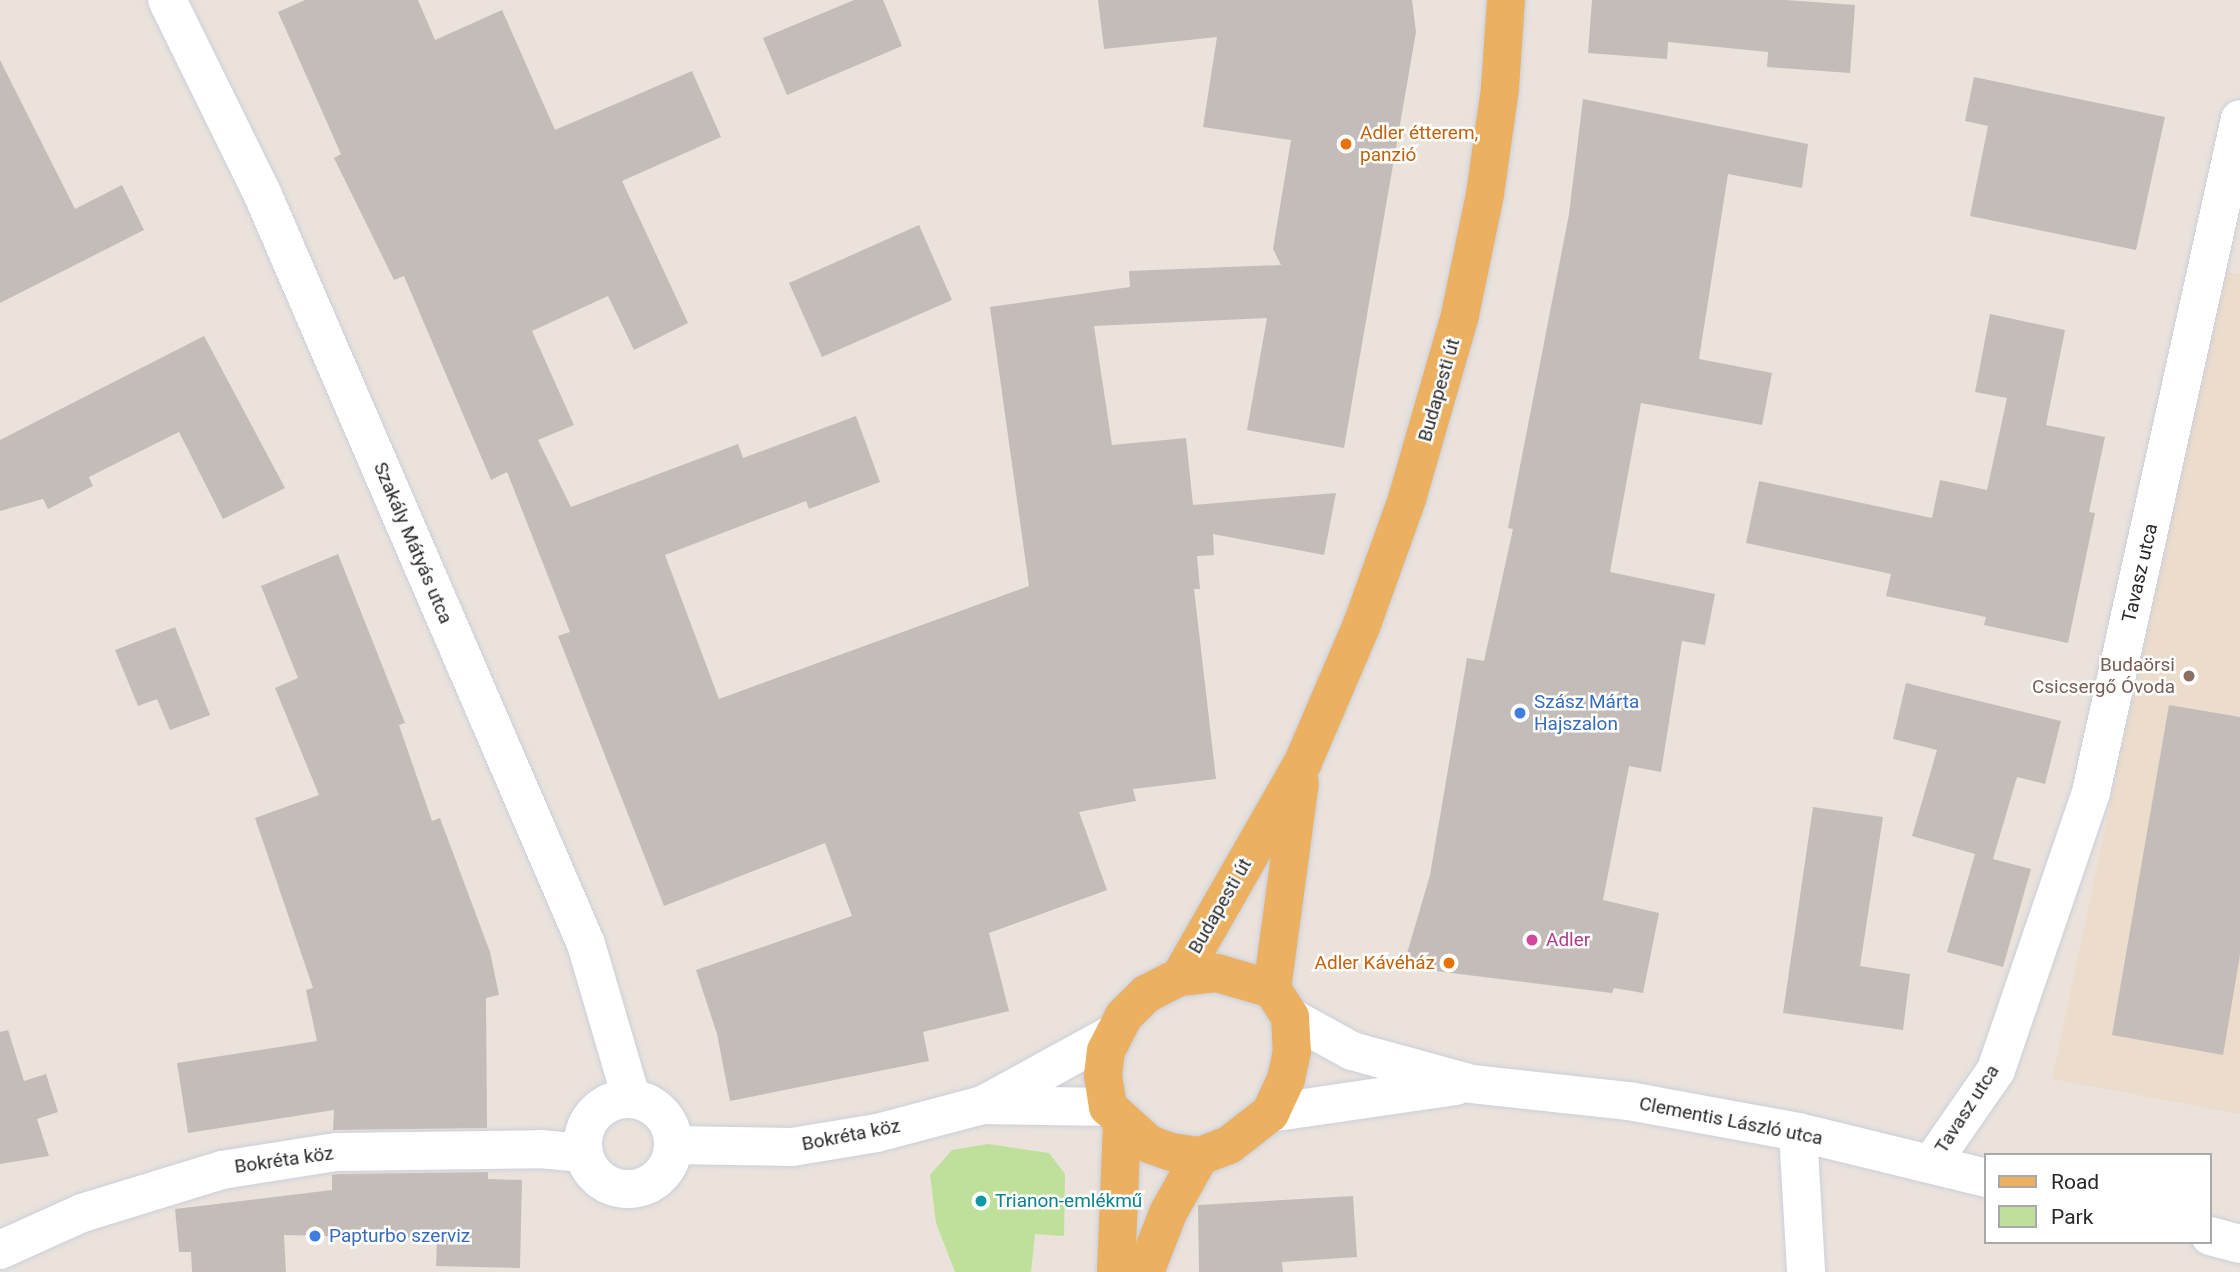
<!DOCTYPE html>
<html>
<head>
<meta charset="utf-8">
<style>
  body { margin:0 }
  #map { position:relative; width:2240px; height:1272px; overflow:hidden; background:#ebe2dc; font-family:Roboto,sans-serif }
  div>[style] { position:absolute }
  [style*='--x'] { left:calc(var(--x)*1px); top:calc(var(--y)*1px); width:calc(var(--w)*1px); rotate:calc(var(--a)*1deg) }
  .education>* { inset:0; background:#ecdccb }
  .green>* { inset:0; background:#bfe09a }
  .building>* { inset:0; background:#c3bcb8 }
  .roads { filter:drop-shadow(0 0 2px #cad0db) drop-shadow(0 0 2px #cad0db) }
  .minor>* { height:38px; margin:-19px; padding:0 19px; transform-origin:19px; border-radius:19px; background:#fff }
  .minor>.ring { margin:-19px; padding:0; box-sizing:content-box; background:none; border:38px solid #fff; border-radius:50% }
  .major>* { height:38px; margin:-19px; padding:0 19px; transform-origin:19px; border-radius:19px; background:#ebb160 }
  .dots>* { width:19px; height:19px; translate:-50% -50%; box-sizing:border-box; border:4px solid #fff; border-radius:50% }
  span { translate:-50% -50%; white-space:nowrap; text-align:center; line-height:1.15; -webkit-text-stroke:5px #fff; paint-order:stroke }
  .food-label { font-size:19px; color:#c56008 }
  .left { translate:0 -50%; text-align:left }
  .right { translate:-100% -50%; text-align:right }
  .street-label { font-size:19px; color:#292929 }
  .education-label { font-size:19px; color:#785e54 }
  .shop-label { font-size:19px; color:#366cbe }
  .hotel-label { font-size:19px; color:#b23c85 }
  .culture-label { font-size:19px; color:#0d838f }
  .legend { position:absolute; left:1984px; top:1153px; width:228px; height:91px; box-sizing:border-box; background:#fff; border:2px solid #a9a9a9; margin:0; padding:9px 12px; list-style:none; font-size:21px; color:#292929 }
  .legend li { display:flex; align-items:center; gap:14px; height:35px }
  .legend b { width:35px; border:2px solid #a9a9a9 }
</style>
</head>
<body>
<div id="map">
  <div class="education">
    <div style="clip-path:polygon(2223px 271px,2240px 274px,2240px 1114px,2052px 1079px)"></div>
  </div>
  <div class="green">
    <div style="clip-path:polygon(988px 1144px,1049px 1153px,1065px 1174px,1064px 1236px,1035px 1234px,1031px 1272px,955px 1272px,936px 1223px,930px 1175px,952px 1150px)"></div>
  </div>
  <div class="building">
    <div style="clip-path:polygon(305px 0,418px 0,435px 40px,502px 10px,555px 130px,692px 71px,721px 137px,622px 181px,688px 323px,634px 350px,608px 296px,532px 331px,574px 425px,538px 440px,571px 507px,738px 444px,743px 458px,856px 416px,880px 482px,809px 509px,806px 501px,665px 555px,719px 699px,1029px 586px,990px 307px,1130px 287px,1129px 271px,1281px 265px,1273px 249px,1291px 140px,1203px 127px,1217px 37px,1104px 49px,1098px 0,1412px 0,1416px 32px,1344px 448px,1247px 430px,1267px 318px,1094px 326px,1112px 445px,1186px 438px,1193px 505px,1336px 493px,1324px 555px,1213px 534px,1214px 555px,1197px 556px,1200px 589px,1194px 589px,1216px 779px,1133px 789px,1136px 801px,1079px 812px,1107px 890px,989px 933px,1009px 1011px,923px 1032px,929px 1061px,730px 1101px,717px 1034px,696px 970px,852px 916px,825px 843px,664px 906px,558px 636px,570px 632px,507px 472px,491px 480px,404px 276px,394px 280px,334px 158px,341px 154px,278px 12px)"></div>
    <div style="clip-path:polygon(854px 0,883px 0,902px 46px,787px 95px,763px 38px)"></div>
    <div style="clip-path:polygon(1592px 0,1786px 0,1855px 5px,1850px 73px,1767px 67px,1768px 52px,1668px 42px,1667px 59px,1588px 53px)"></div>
    <div style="clip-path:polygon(0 60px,75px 209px,122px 185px,144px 230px,0 303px)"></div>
    <div style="clip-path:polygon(1974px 77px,2165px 117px,2136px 250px,1970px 216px,1988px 126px,1965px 121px)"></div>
    <div style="clip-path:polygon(1583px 99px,1808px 144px,1802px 188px,1728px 174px,1699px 359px,1772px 373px,1762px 425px,1641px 403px,1610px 572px,1715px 594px,1705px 645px,1682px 641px,1661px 772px,1629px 766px,1603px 900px,1659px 913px,1643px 993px,1614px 988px,1612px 993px,1403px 967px,1430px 875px,1467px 658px,1484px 661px,1513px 529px,1508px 528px,1569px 214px)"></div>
    <div style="clip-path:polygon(919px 225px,952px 300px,822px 357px,789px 283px)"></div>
    <div style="clip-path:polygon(1990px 314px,2065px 330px,2046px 425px,2105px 437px,2089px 512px,2095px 513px,2068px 643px,1984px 625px,1986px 617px,1886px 596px,1891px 574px,1746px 543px,1759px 481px,1932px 518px,1940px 480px,1987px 490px,2007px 398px,1975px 392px)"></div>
    <div style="clip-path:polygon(204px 336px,285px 488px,223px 519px,179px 432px,89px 477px,93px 486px,48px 509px,43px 499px,0 511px,0 440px)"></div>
    <div style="clip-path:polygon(338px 554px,405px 723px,399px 725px,432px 821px,440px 818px,490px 952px,499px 995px,486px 998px,487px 1128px,333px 1130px,334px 1110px,188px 1133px,177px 1063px,317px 1041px,306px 990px,313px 988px,255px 818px,319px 795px,275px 688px,298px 678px,261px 586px)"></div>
    <div style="clip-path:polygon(175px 627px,210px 715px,170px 730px,157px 699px,138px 706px,115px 650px)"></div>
    <div style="clip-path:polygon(1906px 683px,2061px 721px,2045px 784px,2017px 777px,1993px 859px,2031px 869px,2003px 967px,1947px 952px,1975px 854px,1912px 836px,1937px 750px,1893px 739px)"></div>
    <div style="clip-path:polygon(2169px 705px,2240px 717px,2240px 955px,2223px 1055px,2112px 1035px)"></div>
    <div style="clip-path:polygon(1813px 807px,1883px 817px,1860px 966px,1910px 974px,1903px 1030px,1783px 1013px)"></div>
    <div style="clip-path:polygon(8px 1030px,24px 1081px,46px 1074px,58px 1112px,37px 1119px,49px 1156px,0 1164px,0 1032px)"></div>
    <div style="clip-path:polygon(488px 1172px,488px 1179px,522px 1180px,520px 1268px,436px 1266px,437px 1239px,284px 1235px,286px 1272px,192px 1272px,191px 1252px,179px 1252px,175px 1209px,332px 1190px,332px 1175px,338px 1174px)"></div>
    <div style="clip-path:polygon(1353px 1196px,1357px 1257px,1282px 1262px,1283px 1272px,1199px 1272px,1198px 1205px)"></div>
  </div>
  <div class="roads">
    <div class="minor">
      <div style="--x:167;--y:0;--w:215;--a:63.8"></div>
      <div style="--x:262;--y:193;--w:818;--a:66.66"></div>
      <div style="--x:586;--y:944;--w:159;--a:73.6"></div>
      <div style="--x:1290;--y:1017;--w:71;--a:28.7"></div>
      <div style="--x:1352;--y:1051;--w:124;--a:15.4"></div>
      <div style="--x:1472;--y:1084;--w:158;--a:6.2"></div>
      <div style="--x:1629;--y:1101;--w:172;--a:10.4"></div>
      <div style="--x:1798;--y:1132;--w:194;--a:13.7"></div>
      <div class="ring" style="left:583px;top:1099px;width:52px;height:52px"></div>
      <div style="--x:983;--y:1105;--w:125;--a:0.9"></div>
      <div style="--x:1270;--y:1113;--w:188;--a:-8.3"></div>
      <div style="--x:1798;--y:1132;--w:140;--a:86.7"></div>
      <div style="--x:674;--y:1145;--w:118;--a:1"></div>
      <div style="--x:792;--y:1147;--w:86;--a:-9.4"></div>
      <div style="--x:877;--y:1133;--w:110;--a:-14.8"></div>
      <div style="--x:983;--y:1105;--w:147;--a:-28.8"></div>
      <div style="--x:1931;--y:1164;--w:114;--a:-55.3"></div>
      <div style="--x:1996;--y:1070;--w:294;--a:-71.1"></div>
      <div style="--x:2091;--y:792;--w:689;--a:-77.52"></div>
      <div style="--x:2210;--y:1236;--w:31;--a:15"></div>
      <div style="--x:0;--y:1250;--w:90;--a:-24.3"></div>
      <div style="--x:82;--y:1213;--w:146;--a:-17.1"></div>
      <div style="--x:222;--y:1170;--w:115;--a:-9"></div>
      <div style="--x:336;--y:1152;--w:204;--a:-0.8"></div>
      <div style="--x:540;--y:1149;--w:43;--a:5.3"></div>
    </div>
    <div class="major">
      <div style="--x:1217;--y:973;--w:57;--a:16.2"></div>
      <div style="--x:1272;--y:989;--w:33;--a:57"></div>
      <div style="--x:1290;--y:1017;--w:34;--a:87"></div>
      <div style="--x:1292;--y:1051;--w:29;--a:102"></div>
      <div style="--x:1286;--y:1079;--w:38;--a:115"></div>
      <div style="--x:1270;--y:1113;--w:52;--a:142"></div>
      <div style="--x:1229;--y:1145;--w:31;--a:159"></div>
      <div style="--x:1200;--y:1156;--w:29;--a:-172"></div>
      <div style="--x:1171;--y:1152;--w:23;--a:-160"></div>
      <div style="--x:1149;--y:1144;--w:55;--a:-137.9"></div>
      <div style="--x:1108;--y:1107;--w:32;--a:-99"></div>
      <div style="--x:1103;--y:1075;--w:24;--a:-83"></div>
      <div style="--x:1106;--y:1051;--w:38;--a:-63"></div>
      <div style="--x:1123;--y:1017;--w:33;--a:-45"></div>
      <div style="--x:1146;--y:994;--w:38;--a:-27"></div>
      <div style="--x:1180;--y:977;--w:37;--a:-6"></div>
      <div style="--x:1180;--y:977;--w:248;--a:-60.2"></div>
      <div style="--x:1303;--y:762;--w:147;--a:-66.8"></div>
      <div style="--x:1361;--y:627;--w:136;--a:-70.2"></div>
      <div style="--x:1407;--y:499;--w:191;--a:-73.9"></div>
      <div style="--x:1460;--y:315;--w:124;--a:-78.3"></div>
      <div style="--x:1485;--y:194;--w:107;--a:-81.9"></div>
      <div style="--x:1500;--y:88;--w:88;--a:-86.1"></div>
      <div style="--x:1272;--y:989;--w:208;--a:-82.3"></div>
      <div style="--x:1116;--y:1272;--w:149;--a:-87.7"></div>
      <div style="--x:1145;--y:1272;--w:63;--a:-68.7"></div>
      <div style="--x:1168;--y:1213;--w:65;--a:-60.7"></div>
    </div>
  </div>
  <div class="dots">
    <div style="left:1346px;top:144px;background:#e8710a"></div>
    <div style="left:2189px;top:676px;background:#8d6e63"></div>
    <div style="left:1520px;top:713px;background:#3f7fe0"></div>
    <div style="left:1532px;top:940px;background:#d1479c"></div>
    <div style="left:1449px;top:963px;background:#e8710a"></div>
    <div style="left:981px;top:1201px;background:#0f9aa8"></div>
    <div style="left:315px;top:1236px;background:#3f7fe0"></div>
  </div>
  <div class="food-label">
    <span class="left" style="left:1360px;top:144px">Adler étterem,<br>panzió</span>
    <span class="right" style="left:1435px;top:963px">Adler Kávéház</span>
  </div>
  <div class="street-label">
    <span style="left:1439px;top:390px;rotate:-74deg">Budapesti út</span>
    <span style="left:413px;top:543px;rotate:67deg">Szakály Mátyás utca</span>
    <span style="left:2140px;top:573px;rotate:-77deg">Tavasz utca</span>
    <span style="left:1220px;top:906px;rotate:-60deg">Budapesti út</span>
    <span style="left:1967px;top:1109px;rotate:-57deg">Tavasz utca</span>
    <span style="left:1731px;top:1121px;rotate:11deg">Clementis László utca</span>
    <span style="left:851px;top:1135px;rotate:-11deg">Bokréta köz</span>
    <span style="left:284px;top:1160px;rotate:-8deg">Bokréta köz</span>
  </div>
  <div class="education-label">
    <span class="right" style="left:2175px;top:676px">Budaörsi<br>Csicsergő Óvoda</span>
  </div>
  <div class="shop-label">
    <span class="left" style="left:1534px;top:713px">Szász Márta<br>Hajszalon</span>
    <span class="left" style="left:329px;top:1236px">Papturbo szerviz</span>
  </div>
  <div class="hotel-label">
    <span class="left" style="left:1546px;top:940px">Adler</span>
  </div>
  <div class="culture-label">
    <span class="left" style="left:995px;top:1201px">Trianon-emlékmű</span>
  </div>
  <ul class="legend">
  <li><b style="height:9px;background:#ebb160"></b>Road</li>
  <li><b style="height:19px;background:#bfe09a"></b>Park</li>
  </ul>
</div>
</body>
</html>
